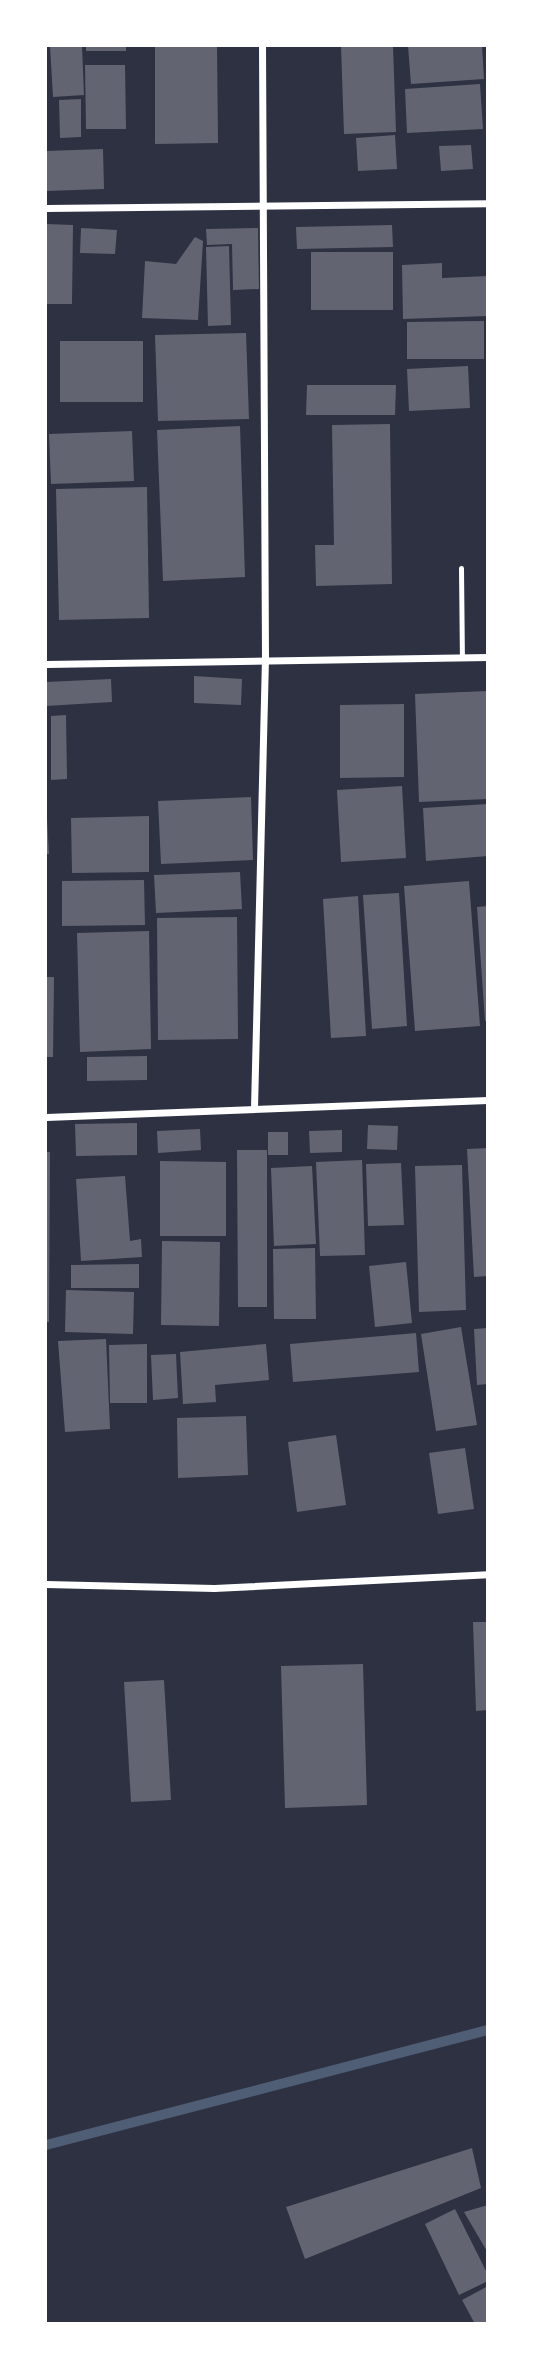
<!DOCTYPE html>
<html>
<head>
<meta charset="utf-8">
<style>
  body { margin:0 }
  #map { position:relative; width:533px; height:2369px; overflow:hidden; background:#2d3142; font-family:Figtree,sans-serif }
  div>[style] { position:absolute }
  [style*='--x'] { left:calc(var(--x)*1px); top:calc(var(--y)*1px); width:calc(var(--w)*1px); rotate:calc(var(--a)*1deg) }
  .stream>* { height:10px; margin:-5px; padding:0 5px; transform-origin:5px; border-radius:5px; background:#4f5d75 }
  .building>* { inset:0; background:#626471 }
  .service>* { height:5px; margin:-2.5px; padding:0 2.5px; transform-origin:2.5px; border-radius:2.5px; background:#fff }
  .minor>* { height:7px; margin:-3.5px; padding:0 3.5px; transform-origin:3.5px; border-radius:3.5px; background:#fff }
  span { translate:-50% -50%; white-space:nowrap; text-align:center; line-height:1.15; -webkit-text-stroke:5px #fff; paint-order:stroke }
  .frame { position:absolute; inset:0; border:47px solid #fff; pointer-events:none }
</style>
</head>
<body>
<div id="map">
  <div class="stream">
    <div style="--x:46;--y:2145;--w:457;--a:-14.6"></div>
  </div>
  <div class="building">
    <div style="clip-path:polygon(50px 46px,82px 46px,84px 95px,53px 97px)"></div>
    <div style="clip-path:polygon(86px 46px,126px 46px,126px 51px,86px 51px)"></div>
    <div style="clip-path:polygon(155px 46px,217px 46px,218px 143px,155px 144px)"></div>
    <div style="clip-path:polygon(341px 46px,393px 46px,396px 132px,344px 134px)"></div>
    <div style="clip-path:polygon(408px 46px,482px 46px,484px 79px,411px 84px)"></div>
    <div style="clip-path:polygon(85px 65px,125px 65px,126px 129px,86px 129px)"></div>
    <div style="clip-path:polygon(480px 84px,483px 129px,407px 133px,405px 89px)"></div>
    <div style="clip-path:polygon(81px 99px,81px 137px,60px 138px,59px 100px)"></div>
    <div style="clip-path:polygon(395px 135px,397px 169px,358px 171px,356px 138px)"></div>
    <div style="clip-path:polygon(471px 145px,473px 169px,441px 171px,439px 146px)"></div>
    <div style="clip-path:polygon(103px 149px,104px 189px,46px 191px,46px 151px)"></div>
    <div style="clip-path:polygon(46px 224px,73px 225px,72px 304px,46px 304px)"></div>
    <div style="clip-path:polygon(392px 225px,393px 247px,297px 249px,296px 227px)"></div>
    <div style="clip-path:polygon(81px 228px,117px 230px,115px 254px,80px 253px)"></div>
    <div style="clip-path:polygon(258px 228px,259px 289px,233px 290px,232px 244px,207px 245px,206px 229px)"></div>
    <div style="clip-path:polygon(195px 237px,203px 241px,198px 320px,142px 318px,145px 261px,176px 264px)"></div>
    <div style="clip-path:polygon(229px 246px,231px 325px,208px 326px,206px 247px)"></div>
    <div style="clip-path:polygon(311px 252px,393px 252px,393px 310px,311px 310px)"></div>
    <div style="clip-path:polygon(442px 263px,442px 278px,488px 276px,488px 316px,403px 319px,402px 265px)"></div>
    <div style="clip-path:polygon(484px 321px,484px 359px,407px 359px,407px 322px)"></div>
    <div style="clip-path:polygon(246px 333px,249px 419px,158px 421px,155px 335px)"></div>
    <div style="clip-path:polygon(60px 341px,143px 341px,143px 402px,60px 402px)"></div>
    <div style="clip-path:polygon(468px 366px,470px 408px,409px 411px,407px 369px)"></div>
    <div style="clip-path:polygon(307px 385px,396px 385px,395px 415px,306px 415px)"></div>
    <div style="clip-path:polygon(390px 424px,392px 584px,316px 586px,315px 545px,334px 545px,332px 425px)"></div>
    <div style="clip-path:polygon(240px 426px,245px 577px,163px 581px,157px 430px)"></div>
    <div style="clip-path:polygon(132px 431px,134px 481px,51px 484px,49px 434px)"></div>
    <div style="clip-path:polygon(147px 487px,149px 618px,59px 620px,56px 489px)"></div>
    <div style="clip-path:polygon(194px 676px,242px 679px,241px 705px,194px 703px)"></div>
    <div style="clip-path:polygon(111px 679px,112px 702px,46px 706px,46px 682px)"></div>
    <div style="clip-path:polygon(488px 691px,488px 799px,419px 802px,415px 694px)"></div>
    <div style="clip-path:polygon(404px 704px,404px 777px,340px 778px,340px 705px)"></div>
    <div style="clip-path:polygon(66px 715px,67px 779px,51px 780px,51px 716px)"></div>
    <div style="clip-path:polygon(402px 786px,406px 858px,341px 862px,337px 790px)"></div>
    <div style="clip-path:polygon(251px 797px,253px 860px,161px 864px,158px 801px)"></div>
    <div style="clip-path:polygon(46px 802px,49px 854px,46px 854px)"></div>
    <div style="clip-path:polygon(488px 804px,488px 856px,426px 861px,423px 808px)"></div>
    <div style="clip-path:polygon(149px 816px,149px 872px,72px 873px,71px 818px)"></div>
    <div style="clip-path:polygon(240px 872px,242px 909px,156px 913px,154px 875px)"></div>
    <div style="clip-path:polygon(144px 880px,145px 925px,62px 926px,62px 881px)"></div>
    <div style="clip-path:polygon(469px 881px,480px 1026px,415px 1031px,404px 886px)"></div>
    <div style="clip-path:polygon(399px 893px,407px 1026px,372px 1029px,363px 895px)"></div>
    <div style="clip-path:polygon(358px 896px,366px 1036px,331px 1038px,323px 899px)"></div>
    <div style="clip-path:polygon(488px 906px,488px 1021px,485px 1021px,477px 907px)"></div>
    <div style="clip-path:polygon(237px 917px,238px 1039px,158px 1040px,157px 918px)"></div>
    <div style="clip-path:polygon(149px 931px,151px 1049px,80px 1052px,77px 933px)"></div>
    <div style="clip-path:polygon(46px 977px,54px 977px,53px 1057px,46px 1057px)"></div>
    <div style="clip-path:polygon(147px 1056px,147px 1080px,87px 1081px,87px 1057px)"></div>
    <div style="clip-path:polygon(137px 1123px,137px 1155px,76px 1156px,75px 1124px)"></div>
    <div style="clip-path:polygon(368px 1125px,398px 1126px,397px 1150px,367px 1149px)"></div>
    <div style="clip-path:polygon(200px 1129px,201px 1150px,158px 1153px,157px 1131px)"></div>
    <div style="clip-path:polygon(342px 1130px,342px 1152px,310px 1153px,309px 1131px)"></div>
    <div style="clip-path:polygon(268px 1132px,288px 1132px,288px 1155px,268px 1155px)"></div>
    <div style="clip-path:polygon(488px 1148px,488px 1276px,474px 1277px,467px 1149px)"></div>
    <div style="clip-path:polygon(237px 1150px,267px 1150px,267px 1307px,238px 1307px)"></div>
    <div style="clip-path:polygon(46px 1152px,50px 1152px,49px 1322px,46px 1322px)"></div>
    <div style="clip-path:polygon(362px 1160px,365px 1255px,320px 1256px,316px 1162px)"></div>
    <div style="clip-path:polygon(160px 1161px,226px 1162px,226px 1236px,160px 1236px)"></div>
    <div style="clip-path:polygon(401px 1163px,404px 1225px,368px 1226px,366px 1164px)"></div>
    <div style="clip-path:polygon(462px 1165px,466px 1310px,419px 1312px,415px 1166px)"></div>
    <div style="clip-path:polygon(312px 1166px,316px 1244px,274px 1246px,271px 1168px)"></div>
    <div style="clip-path:polygon(125px 1176px,130px 1241px,141px 1239px,142px 1257px,81px 1261px,76px 1179px)"></div>
    <div style="clip-path:polygon(162px 1241px,220px 1242px,219px 1326px,161px 1325px)"></div>
    <div style="clip-path:polygon(315px 1248px,316px 1319px,274px 1319px,273px 1249px)"></div>
    <div style="clip-path:polygon(406px 1262px,412px 1323px,375px 1327px,369px 1266px)"></div>
    <div style="clip-path:polygon(139px 1264px,139px 1288px,71px 1288px,71px 1265px)"></div>
    <div style="clip-path:polygon(66px 1290px,134px 1292px,133px 1334px,65px 1332px)"></div>
    <div style="clip-path:polygon(461px 1327px,477px 1425px,436px 1431px,421px 1334px)"></div>
    <div style="clip-path:polygon(488px 1328px,488px 1384px,477px 1385px,474px 1329px)"></div>
    <div style="clip-path:polygon(416px 1333px,419px 1372px,293px 1382px,290px 1344px)"></div>
    <div style="clip-path:polygon(106px 1339px,110px 1429px,65px 1432px,58px 1341px)"></div>
    <div style="clip-path:polygon(147px 1344px,147px 1403px,110px 1403px,109px 1345px)"></div>
    <div style="clip-path:polygon(266px 1344px,269px 1380px,215px 1385px,216px 1402px,183px 1404px,180px 1352px)"></div>
    <div style="clip-path:polygon(176px 1354px,178px 1398px,153px 1400px,151px 1355px)"></div>
    <div style="clip-path:polygon(246px 1416px,248px 1475px,178px 1478px,177px 1418px)"></div>
    <div style="clip-path:polygon(336px 1435px,346px 1505px,297px 1512px,288px 1442px)"></div>
    <div style="clip-path:polygon(465px 1448px,474px 1509px,438px 1514px,429px 1453px)"></div>
    <div style="clip-path:polygon(473px 1622px,488px 1622px,488px 1710px,476px 1711px)"></div>
    <div style="clip-path:polygon(363px 1664px,367px 1805px,285px 1808px,281px 1666px)"></div>
    <div style="clip-path:polygon(164px 1680px,171px 1800px,131px 1802px,124px 1682px)"></div>
    <div style="clip-path:polygon(472px 2148px,481px 2188px,305px 2259px,286px 2207px)"></div>
    <div style="clip-path:polygon(488px 2205px,488px 2253px,464px 2212px)"></div>
    <div style="clip-path:polygon(455px 2209px,488px 2275px,488px 2281px,459px 2295px,425px 2224px)"></div>
    <div style="clip-path:polygon(488px 2286px,488px 2324px,475px 2324px,462px 2300px)"></div>
  </div>
  <div class="service">
    <div style="--x:461;--y:568;--w:89;--a:89.4"></div>
  </div>
  <div class="minor">
    <div style="--x:46;--y:208;--w:442;--a:-0.6"></div>
    <div style="--x:46;--y:664;--w:442;--a:-0.9"></div>
    <div style="--x:254;--y:1108;--w:450;--a:-88.6"></div>
    <div style="--x:265;--y:658;--w:612;--a:-90.28"></div>
    <div style="--x:46;--y:1117;--w:442;--a:-2.2"></div>
    <div style="--x:46;--y:1584;--w:168;--a:1.4"></div>
    <div style="--x:214;--y:1588;--w:274;--a:-2.9"></div>
  </div>
  <div class="frame"></div>
</div>
</body>
</html>
